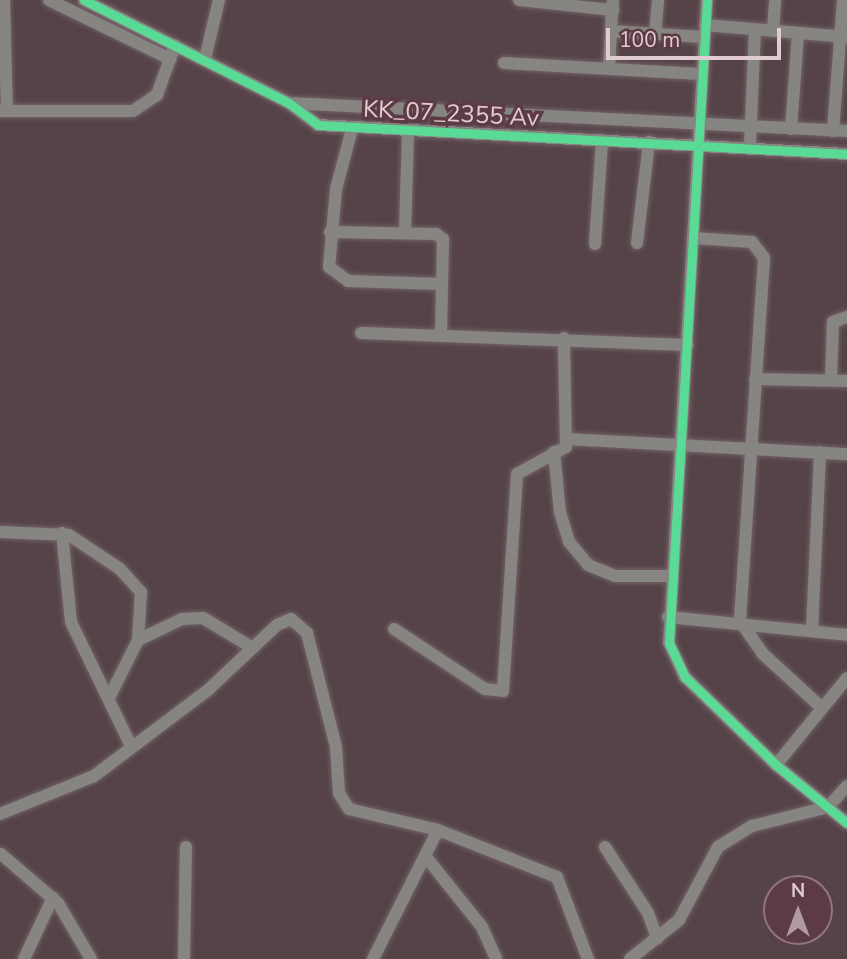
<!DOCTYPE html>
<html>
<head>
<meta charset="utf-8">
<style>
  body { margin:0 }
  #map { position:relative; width:847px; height:959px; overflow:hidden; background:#554348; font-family:"Nunito Sans",sans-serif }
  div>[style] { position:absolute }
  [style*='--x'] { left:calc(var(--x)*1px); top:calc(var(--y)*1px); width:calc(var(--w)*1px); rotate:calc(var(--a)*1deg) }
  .roads { filter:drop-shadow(0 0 2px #726267) drop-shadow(0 0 2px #726267) }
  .minor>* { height:12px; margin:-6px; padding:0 6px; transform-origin:6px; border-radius:6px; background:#878582 }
  .cycleway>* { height:9px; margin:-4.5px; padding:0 4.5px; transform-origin:4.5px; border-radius:4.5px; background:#5adb95 }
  span { translate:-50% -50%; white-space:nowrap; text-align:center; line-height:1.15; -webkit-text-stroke:7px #5d3b45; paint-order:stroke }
  .street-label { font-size:24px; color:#e0cbd1 }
  .north { position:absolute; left:763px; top:875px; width:70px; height:70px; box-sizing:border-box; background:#5d3b45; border:2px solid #91757d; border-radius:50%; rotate:0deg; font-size:19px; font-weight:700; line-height:28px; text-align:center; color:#e0cbd1 }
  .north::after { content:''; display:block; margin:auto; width:24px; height:32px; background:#af9ba1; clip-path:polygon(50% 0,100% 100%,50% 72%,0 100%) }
  .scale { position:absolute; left:606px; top:28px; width:175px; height:32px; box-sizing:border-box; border:4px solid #e0cbd1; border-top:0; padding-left:9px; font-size:21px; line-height:24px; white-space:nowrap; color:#e0cbd1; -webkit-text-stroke:5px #5d3b45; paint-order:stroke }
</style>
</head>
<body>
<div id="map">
  <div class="roads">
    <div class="minor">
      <div style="--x:4;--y:0;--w:111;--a:88.5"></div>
      <div style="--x:49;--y:0;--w:135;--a:26"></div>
      <div style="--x:84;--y:0;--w:229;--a:26.7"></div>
      <div style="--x:289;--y:103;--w:36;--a:37"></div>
      <div style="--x:318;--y:125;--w:530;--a:3.14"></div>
      <div style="--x:519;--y:0;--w:95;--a:6.1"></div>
      <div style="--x:613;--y:0;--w:31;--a:94"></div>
      <div style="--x:611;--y:31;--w:92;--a:3.7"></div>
      <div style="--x:707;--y:0;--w:644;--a:93.38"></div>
      <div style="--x:669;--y:643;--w:38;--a:65"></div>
      <div style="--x:685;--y:677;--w:127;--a:44"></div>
      <div style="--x:776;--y:765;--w:92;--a:39.2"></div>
      <div style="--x:705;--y:25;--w:143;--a:4.8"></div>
      <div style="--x:773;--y:31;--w:31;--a:-86"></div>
      <div style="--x:655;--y:35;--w:35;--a:-85"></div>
      <div style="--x:205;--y:59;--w:61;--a:-76.7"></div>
      <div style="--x:504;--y:63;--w:196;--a:3.2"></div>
      <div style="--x:609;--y:69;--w:38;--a:-87"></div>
      <div style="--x:289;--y:103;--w:559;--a:2.87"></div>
      <div style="--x:0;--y:111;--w:133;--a:0"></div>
      <div style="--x:133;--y:111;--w:29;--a:-34"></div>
      <div style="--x:157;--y:95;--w:53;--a:-70.2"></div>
      <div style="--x:352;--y:129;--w:62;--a:104.9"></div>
      <div style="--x:336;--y:189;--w:78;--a:95.1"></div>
      <div style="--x:329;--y:267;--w:24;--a:36"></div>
      <div style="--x:348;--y:281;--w:94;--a:1.8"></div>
      <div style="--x:791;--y:129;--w:95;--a:-85.8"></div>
      <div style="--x:833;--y:131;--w:131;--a:-85.6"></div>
      <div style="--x:750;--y:144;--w:114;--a:-87.5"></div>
      <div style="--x:330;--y:232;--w:106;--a:1.1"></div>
      <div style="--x:436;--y:234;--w:9;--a:36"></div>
      <div style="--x:443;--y:239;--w:97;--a:91.2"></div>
      <div style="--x:405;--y:233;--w:102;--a:-88.3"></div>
      <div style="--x:694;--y:238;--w:58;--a:3.9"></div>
      <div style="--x:752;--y:242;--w:20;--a:53"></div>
      <div style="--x:764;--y:258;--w:364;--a:93.8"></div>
      <div style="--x:740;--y:621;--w:39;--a:55"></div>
      <div style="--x:762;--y:653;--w:81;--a:42.5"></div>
      <div style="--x:637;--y:243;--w:102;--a:-83.2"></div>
      <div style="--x:595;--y:244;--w:104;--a:-86.1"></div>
      <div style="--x:361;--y:333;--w:327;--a:2.1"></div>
      <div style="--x:755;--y:379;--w:92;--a:1.2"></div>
      <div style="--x:831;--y:379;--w:57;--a:-88"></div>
      <div style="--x:833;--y:322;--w:15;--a:-20"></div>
      <div style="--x:568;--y:439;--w:279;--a:3.1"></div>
      <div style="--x:554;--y:452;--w:60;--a:84.3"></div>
      <div style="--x:560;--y:512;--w:31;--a:73"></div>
      <div style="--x:569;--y:542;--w:30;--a:50"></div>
      <div style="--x:588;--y:565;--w:29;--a:22"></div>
      <div style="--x:615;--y:576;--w:56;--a:0"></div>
      <div style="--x:0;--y:532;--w:69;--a:2.5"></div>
      <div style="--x:69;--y:535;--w:61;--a:33.7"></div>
      <div style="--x:120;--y:569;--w:31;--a:48"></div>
      <div style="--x:141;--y:592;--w:48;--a:93.6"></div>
      <div style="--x:62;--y:533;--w:89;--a:84.2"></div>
      <div style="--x:71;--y:622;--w:136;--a:64.2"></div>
      <div style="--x:668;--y:617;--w:180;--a:5.7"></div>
      <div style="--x:394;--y:629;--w:109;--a:33.4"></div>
      <div style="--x:485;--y:689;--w:18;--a:6"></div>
      <div style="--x:503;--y:691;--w:217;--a:-86.3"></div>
      <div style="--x:517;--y:474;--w:56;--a:-28.9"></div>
      <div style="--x:566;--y:447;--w:109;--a:-91.1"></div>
      <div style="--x:812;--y:630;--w:178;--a:-87.4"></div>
      <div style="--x:109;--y:698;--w:65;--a:-63.4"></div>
      <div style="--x:138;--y:640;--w:49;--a:-25.5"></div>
      <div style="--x:182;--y:619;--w:21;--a:-3"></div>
      <div style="--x:203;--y:618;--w:56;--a:31.1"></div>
      <div style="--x:776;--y:765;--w:112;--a:-50.8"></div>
      <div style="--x:0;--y:814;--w:101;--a:-22"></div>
      <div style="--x:94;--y:776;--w:143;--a:-37"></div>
      <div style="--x:208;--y:690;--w:95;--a:-43.3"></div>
      <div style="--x:277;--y:625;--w:15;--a:-23"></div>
      <div style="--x:291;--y:619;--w:21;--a:41"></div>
      <div style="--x:307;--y:633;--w:118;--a:75.7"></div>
      <div style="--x:336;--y:747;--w:46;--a:86.3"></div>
      <div style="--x:339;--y:793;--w:19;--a:58"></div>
      <div style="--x:349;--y:809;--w:91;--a:13.3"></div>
      <div style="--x:605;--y:847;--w:79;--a:56.9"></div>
      <div style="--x:648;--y:913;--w:27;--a:70"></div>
      <div style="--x:1;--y:854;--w:75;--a:40.7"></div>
      <div style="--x:58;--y:903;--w:65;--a:59.5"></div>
      <div style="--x:426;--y:857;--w:90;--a:51.3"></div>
      <div style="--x:482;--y:927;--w:35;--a:66"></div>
      <div style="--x:24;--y:959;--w:68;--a:-64.9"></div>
      <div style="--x:184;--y:959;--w:112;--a:-89"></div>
      <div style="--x:373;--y:959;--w:144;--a:-63.3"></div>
      <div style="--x:438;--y:830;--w:128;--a:21.6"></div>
      <div style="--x:557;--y:877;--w:88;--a:69.3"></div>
      <div style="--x:630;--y:959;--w:63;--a:-38.5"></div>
      <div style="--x:679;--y:920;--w:83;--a:-61.9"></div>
      <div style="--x:718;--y:847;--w:40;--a:-32"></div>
      <div style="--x:752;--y:826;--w:78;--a:-14"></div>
      <div style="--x:828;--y:807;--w:28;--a:-48"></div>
    </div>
  </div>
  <div class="cycleway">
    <div style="--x:84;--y:0;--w:229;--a:26.7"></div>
    <div style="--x:289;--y:103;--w:36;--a:37"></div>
    <div style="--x:318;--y:125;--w:530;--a:3.14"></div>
    <div style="--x:707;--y:0;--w:644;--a:93.38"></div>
    <div style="--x:669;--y:643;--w:38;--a:65"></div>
    <div style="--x:685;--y:677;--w:127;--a:44"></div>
    <div style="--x:776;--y:765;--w:92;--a:39.2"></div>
  </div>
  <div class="street-label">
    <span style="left:451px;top:114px;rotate:3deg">KK_07_2355 Av</span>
  </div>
  <div class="north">N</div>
  <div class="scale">100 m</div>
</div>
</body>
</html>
